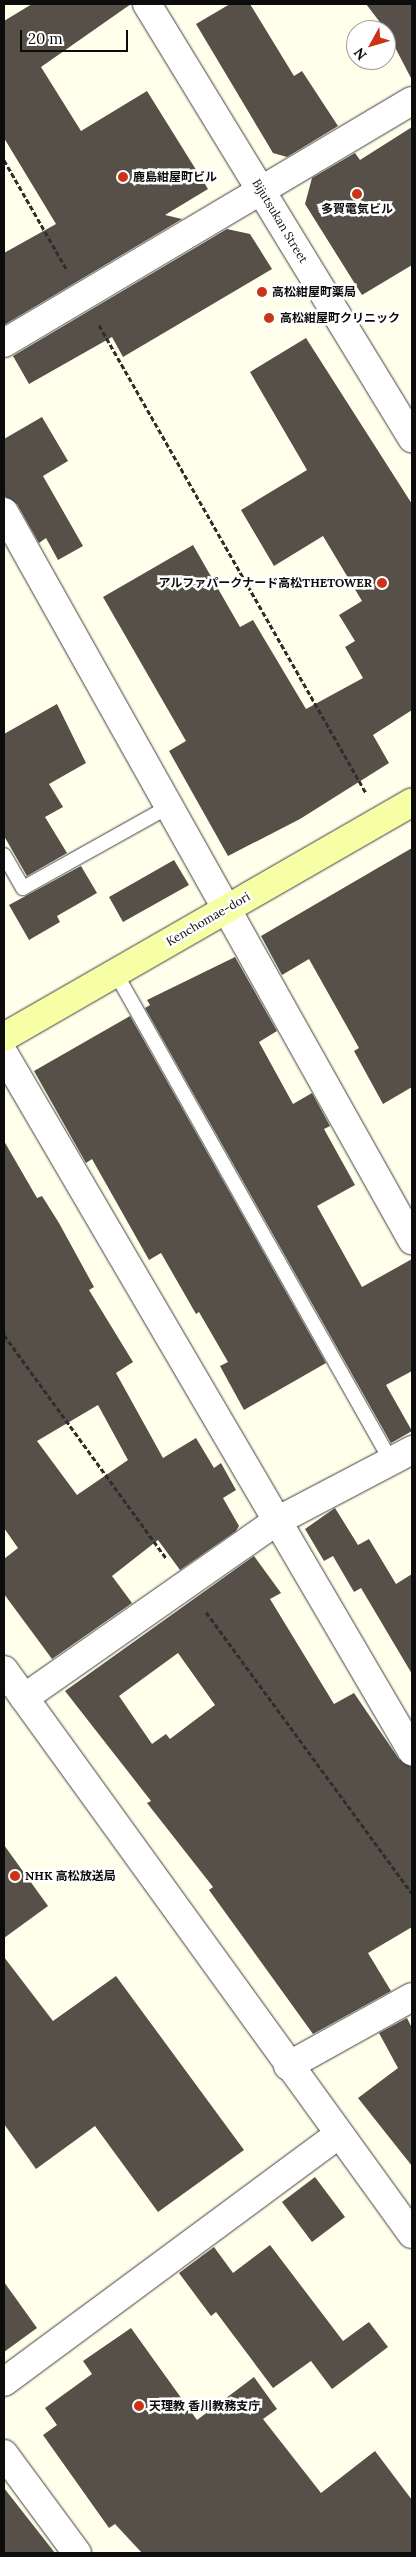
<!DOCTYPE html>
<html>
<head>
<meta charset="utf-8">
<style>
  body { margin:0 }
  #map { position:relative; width:416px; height:2557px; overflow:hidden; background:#ffffeb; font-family:Lora,"Noto Sans JP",serif }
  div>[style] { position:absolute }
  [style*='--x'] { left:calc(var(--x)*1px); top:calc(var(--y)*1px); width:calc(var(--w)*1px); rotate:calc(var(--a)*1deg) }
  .building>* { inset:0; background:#565048 }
  .path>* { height:3px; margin-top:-1.5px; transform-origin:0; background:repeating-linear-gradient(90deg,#2e2e2e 0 5px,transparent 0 7.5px) }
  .roads { filter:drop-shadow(0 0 1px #3f3f3f) drop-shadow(0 0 1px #3f3f3f) }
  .service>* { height:14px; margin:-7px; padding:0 7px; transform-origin:7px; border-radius:7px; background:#fff }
  .minor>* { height:28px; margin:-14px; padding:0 14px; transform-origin:14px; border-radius:14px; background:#fff }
  .tertiary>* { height:28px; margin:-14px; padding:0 14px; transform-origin:14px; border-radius:14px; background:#fff }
  .secondary>* { height:28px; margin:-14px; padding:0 14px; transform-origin:14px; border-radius:14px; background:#f6ffa6 }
  .dots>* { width:14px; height:14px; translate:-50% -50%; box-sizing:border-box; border:2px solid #fff; border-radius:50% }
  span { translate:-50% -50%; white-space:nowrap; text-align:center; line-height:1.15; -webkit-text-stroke:5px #fff; paint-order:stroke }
  .poi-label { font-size:12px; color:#0c0c0c; font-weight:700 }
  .left { translate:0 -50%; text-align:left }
  .right { translate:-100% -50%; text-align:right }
  .street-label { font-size:12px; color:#0c0c0c }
  .frame { position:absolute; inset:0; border:5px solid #0c0c0c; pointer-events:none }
  .north { position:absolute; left:346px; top:20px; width:50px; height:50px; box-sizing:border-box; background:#fff; border:1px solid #9e9e9e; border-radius:50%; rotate:231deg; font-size:14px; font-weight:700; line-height:20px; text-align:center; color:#0c0c0c }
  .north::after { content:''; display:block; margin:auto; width:18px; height:22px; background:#c93418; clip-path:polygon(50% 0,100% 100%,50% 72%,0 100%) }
  .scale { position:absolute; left:20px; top:30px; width:108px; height:22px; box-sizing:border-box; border:2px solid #0c0c0c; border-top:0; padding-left:6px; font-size:15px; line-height:18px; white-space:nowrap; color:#0c0c0c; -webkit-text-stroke:4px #fff; paint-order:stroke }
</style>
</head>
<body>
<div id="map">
  <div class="building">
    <div style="clip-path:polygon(32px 4px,131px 4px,41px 67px,81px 131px,147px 91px,208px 189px,165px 215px,182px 219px,4px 325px,4px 253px,56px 224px,4px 138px,4px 21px)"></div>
    <div style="clip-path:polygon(230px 4px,250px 4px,294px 76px,302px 71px,338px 126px,287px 157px,273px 153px,196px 24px)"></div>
    <div style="clip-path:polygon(366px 4px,412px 4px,412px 80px,386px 30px)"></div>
    <div style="clip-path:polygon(412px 127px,412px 265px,362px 295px,305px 204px,312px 178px,355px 153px,360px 160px)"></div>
    <div style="clip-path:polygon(227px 229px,250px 234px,272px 269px,123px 357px,112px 337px,29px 384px,13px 356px)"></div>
    <div style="clip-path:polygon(306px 338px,412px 504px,412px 710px,373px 735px,389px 763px,300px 819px,228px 856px,169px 751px,186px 741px,103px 597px,193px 545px,240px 627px,253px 620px,306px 709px,363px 678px,345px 647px,355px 641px,339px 615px,362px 601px,323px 536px,274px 566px,241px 510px,307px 470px,250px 372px)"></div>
    <div style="clip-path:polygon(42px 417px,68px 461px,43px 476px,83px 546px,58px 560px,46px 538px,39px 543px,17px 504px,4px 496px,4px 439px)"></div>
    <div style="clip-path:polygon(57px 704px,86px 763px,49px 784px,63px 807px,45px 817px,67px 853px,27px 876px,4px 836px,4px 734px)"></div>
    <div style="clip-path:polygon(412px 848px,412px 1087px,383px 1104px,354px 1051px,359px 1048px,309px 959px,282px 975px,261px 936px)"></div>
    <div style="clip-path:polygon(174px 860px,189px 885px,123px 922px,109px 897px)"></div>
    <div style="clip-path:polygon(81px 866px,97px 893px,57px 916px,60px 922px,29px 940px,9px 905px)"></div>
    <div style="clip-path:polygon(235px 957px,277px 1031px,259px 1042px,293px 1104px,312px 1093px,330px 1126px,324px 1129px,355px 1185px,317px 1206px,362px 1287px,412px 1259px,412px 1371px,386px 1385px,412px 1431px,391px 1443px,145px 1008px,150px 1005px,147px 1000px)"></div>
    <div style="clip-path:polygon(130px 1016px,326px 1363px,244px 1410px,220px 1366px,228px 1362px,199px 1312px,196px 1314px,161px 1253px,149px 1260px,92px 1159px,86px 1163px,34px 1071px)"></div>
    <div style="clip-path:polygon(evenodd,4px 1141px,37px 1198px,42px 1196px,59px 1223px,94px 1287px,89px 1290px,133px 1362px,116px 1373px,163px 1458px,196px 1438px,214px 1468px,221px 1463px,236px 1490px,223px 1498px,239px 1526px,236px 1531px,180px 1570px,158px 1540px,112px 1576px,132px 1603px,52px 1659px,4px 1594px,4px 1559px,18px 1548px,4px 1528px,4px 1141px,98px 1405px,128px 1460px,77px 1495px,37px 1441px,98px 1405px)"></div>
    <div style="clip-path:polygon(335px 1508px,358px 1545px,369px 1539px,396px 1584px,412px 1574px,412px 1674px,361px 1588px,354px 1592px,333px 1556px,324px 1561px,305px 1529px)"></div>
    <div style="clip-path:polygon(evenodd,254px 1556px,281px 1593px,270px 1599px,334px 1704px,354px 1693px,399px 1759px,412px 1767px,412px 1927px,368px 1953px,391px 1991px,313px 2034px,209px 1890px,213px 1887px,147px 1803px,151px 1801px,65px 1691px,254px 1556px,178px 1653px,215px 1705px,170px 1739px,166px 1734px,152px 1744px,119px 1696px,178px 1653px)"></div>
    <div style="clip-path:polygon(4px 1845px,48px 1906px,4px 1938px)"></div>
    <div style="clip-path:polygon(4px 1957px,53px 2021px,116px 1976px,244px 2150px,158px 2212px,95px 2126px,36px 2169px,4px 2124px)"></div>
    <div style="clip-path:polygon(407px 2018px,412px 2028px,412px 2166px,358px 2098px,398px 2068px,379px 2033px)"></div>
    <div style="clip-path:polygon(315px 2177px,345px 2217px,312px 2242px,282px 2202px)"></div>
    <div style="clip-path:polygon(270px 2245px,343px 2341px,369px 2322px,388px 2347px,332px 2389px,311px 2361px,273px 2388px,216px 2312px,211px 2316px,179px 2273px,214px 2247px,233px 2273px)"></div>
    <div style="clip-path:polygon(4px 2282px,37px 2328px,4px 2352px)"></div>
    <div style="clip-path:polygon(131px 2328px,197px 2420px,254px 2377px,277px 2409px,263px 2419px,321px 2493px,375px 2451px,412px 2500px,412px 2553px,142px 2553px,115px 2524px,109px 2528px,43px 2435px,57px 2425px,45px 2408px,92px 2374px,83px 2361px)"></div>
    <div style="clip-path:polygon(4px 2488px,55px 2553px,4px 2553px)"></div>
  </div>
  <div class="path">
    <div style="--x:4;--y:160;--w:127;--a:60.2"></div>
    <div style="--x:99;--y:325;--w:539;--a:60.29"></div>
    <div style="--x:4;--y:1335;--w:276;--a:54"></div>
    <div style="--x:206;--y:1612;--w:348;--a:53.8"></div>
  </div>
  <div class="roads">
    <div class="service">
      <div style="--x:4;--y:855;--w:38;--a:60"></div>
      <div style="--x:23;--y:888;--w:166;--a:-29.2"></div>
      <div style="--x:115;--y:972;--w:562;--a:60.56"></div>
    </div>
    <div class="minor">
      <div style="--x:4;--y:343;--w:474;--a:-30.7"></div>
      <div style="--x:4;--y:512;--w:835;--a:60.73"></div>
      <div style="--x:4;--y:1054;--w:808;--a:59.66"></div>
      <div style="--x:24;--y:1698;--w:309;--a:-35"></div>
      <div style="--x:277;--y:1521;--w:153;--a:-27.7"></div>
      <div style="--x:4;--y:2382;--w:415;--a:-36.5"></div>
      <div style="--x:4;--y:2454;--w:123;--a:53.6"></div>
    </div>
    <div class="tertiary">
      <div style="--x:147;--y:4;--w:509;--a:58.59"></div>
      <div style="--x:4;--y:1670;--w:696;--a:54.12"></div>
      <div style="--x:288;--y:2066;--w:142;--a:-29.1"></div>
    </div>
    <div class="secondary">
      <div style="--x:4;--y:1037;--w:471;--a:-29.9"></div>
    </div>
  </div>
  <div class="dots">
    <div style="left:123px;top:177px;background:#c93418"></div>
    <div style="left:357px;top:194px;background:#c93418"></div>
    <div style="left:262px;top:292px;background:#c93418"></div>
    <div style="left:269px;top:318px;background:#c93418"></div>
    <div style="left:382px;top:583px;background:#c93418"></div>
    <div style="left:15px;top:1876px;background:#c93418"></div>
    <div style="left:139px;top:2406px;background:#c93418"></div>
  </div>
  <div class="poi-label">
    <span class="left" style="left:133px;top:177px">鹿島紺屋町ビル</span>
    <span style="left:357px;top:209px">多賀電気ビル</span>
    <span class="left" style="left:272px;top:292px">高松紺屋町薬局</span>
    <span class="left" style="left:280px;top:318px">高松紺屋町クリニック</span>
    <span class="right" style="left:372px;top:583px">アルファパークナード高松THETOWER</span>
    <span class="left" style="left:25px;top:1876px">NHK 高松放送局</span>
    <span class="left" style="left:149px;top:2406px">天理教 香川教務支庁</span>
  </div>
  <div class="street-label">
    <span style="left:280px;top:221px;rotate:59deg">Bijutsukan Street</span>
    <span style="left:208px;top:919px;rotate:-30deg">Kenchomae-dori</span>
  </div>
  <div class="frame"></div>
  <div class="north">N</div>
  <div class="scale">20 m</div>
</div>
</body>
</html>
